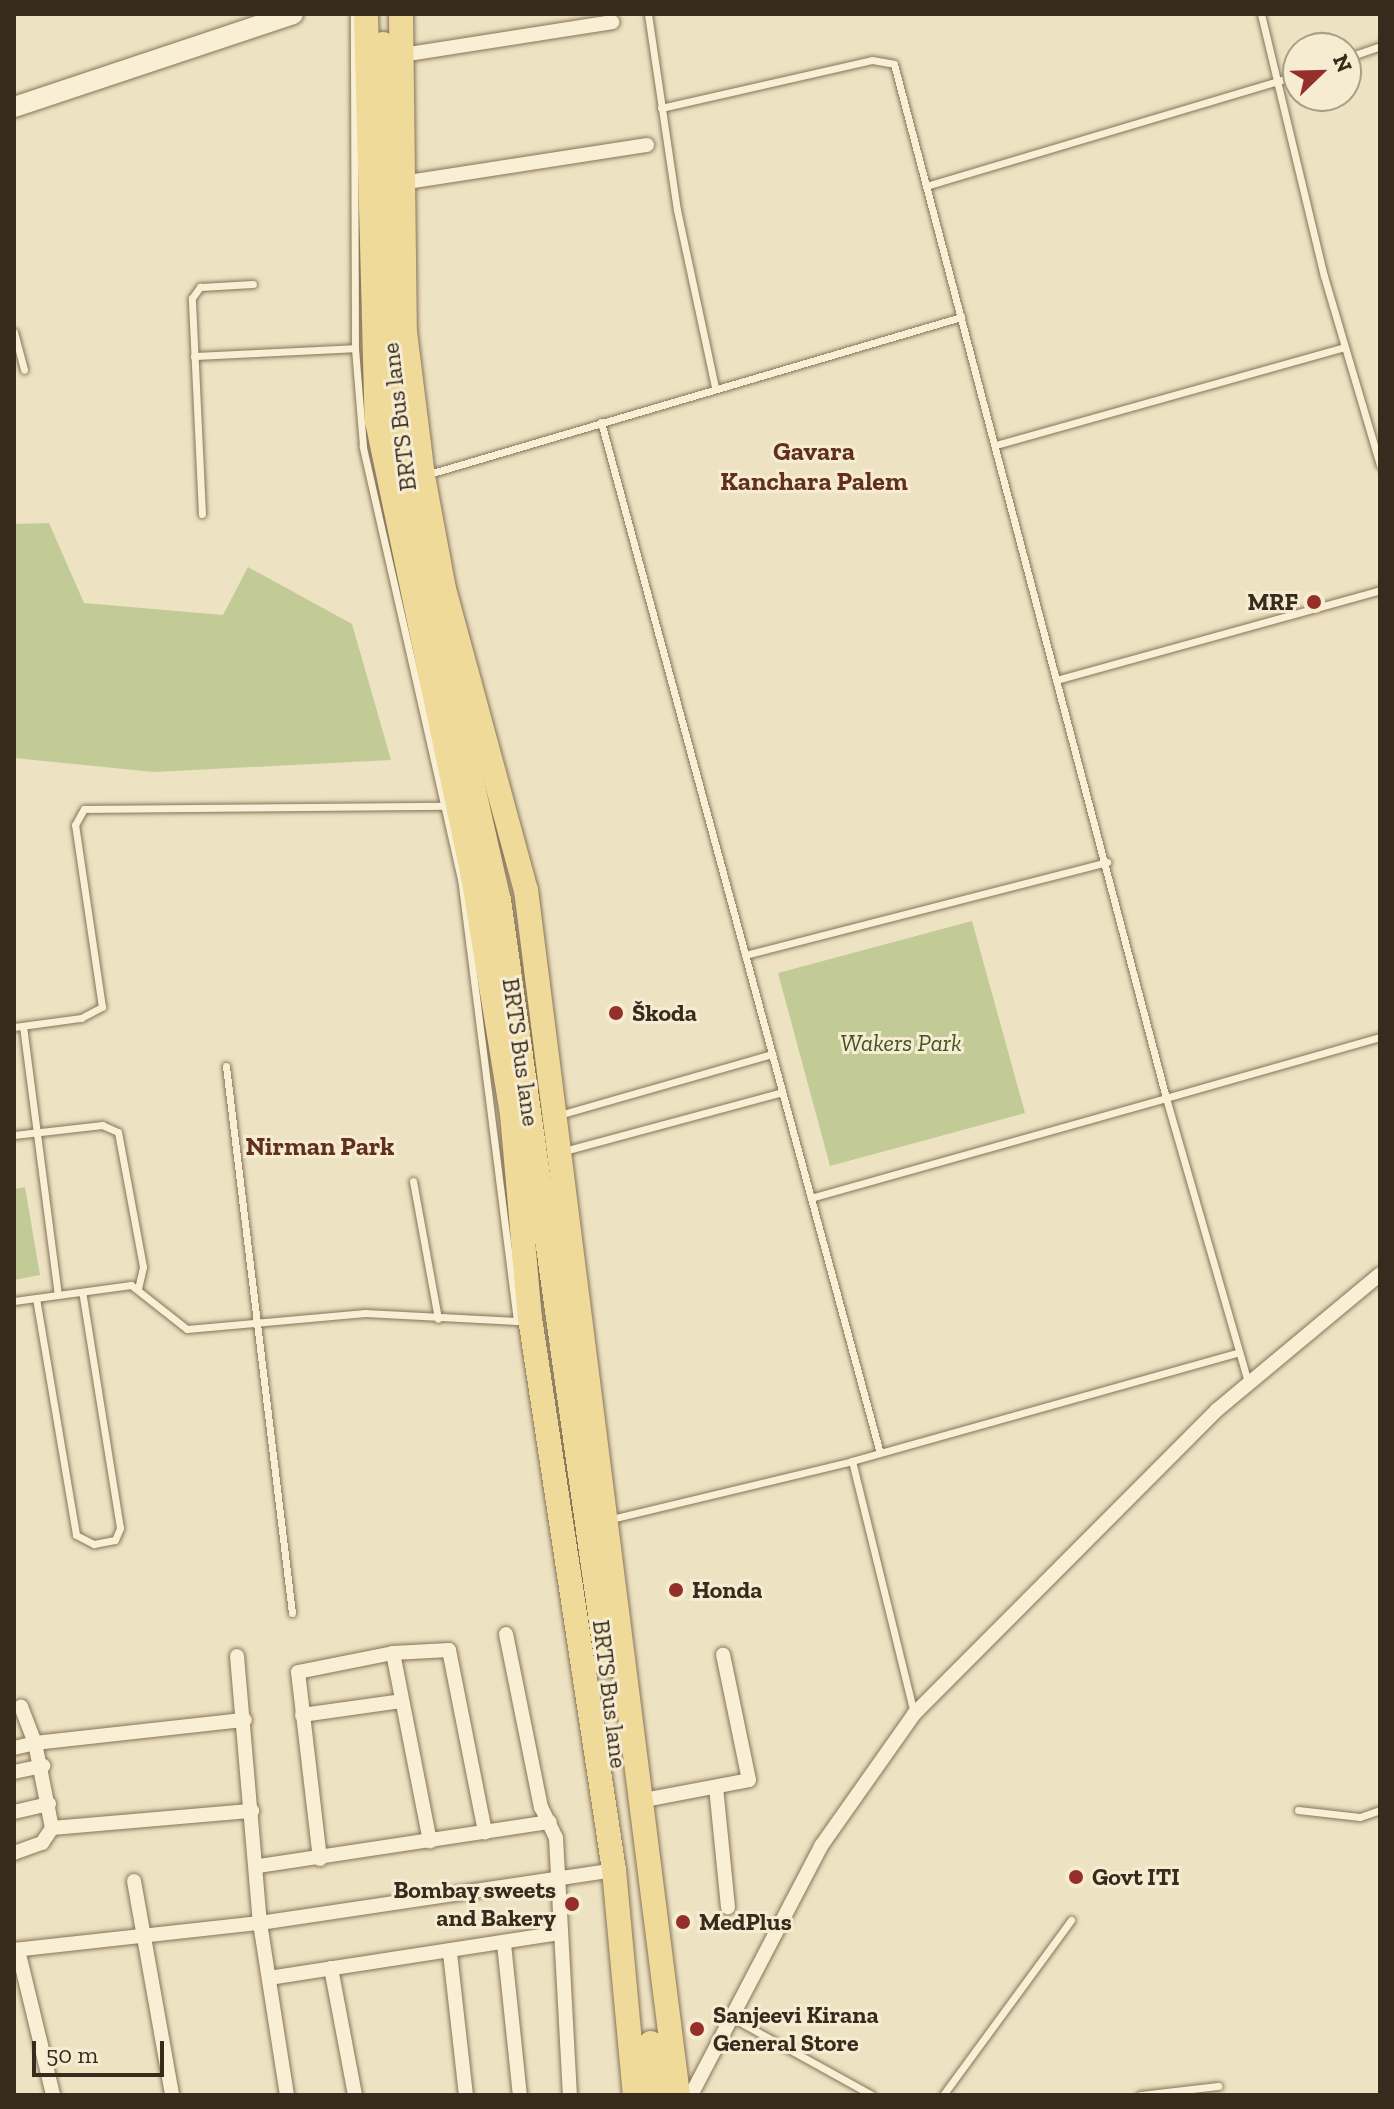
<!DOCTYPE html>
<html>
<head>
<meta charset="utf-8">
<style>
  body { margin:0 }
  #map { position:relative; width:1394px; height:2109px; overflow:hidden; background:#ede2c2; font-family:"Zilla Slab",serif }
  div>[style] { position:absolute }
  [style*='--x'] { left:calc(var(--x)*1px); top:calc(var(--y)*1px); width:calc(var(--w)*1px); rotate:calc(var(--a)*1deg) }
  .green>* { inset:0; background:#c2cb96 }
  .roads { filter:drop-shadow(0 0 2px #867459) drop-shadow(0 0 2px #867459) }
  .lane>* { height:7px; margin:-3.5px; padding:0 3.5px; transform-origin:3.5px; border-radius:3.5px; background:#f8efd5 }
  .street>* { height:14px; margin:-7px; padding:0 7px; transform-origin:7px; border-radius:7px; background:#f8efd5 }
  .secondary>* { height:20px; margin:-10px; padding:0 10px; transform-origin:10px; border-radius:10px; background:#f8efd5 }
  .primary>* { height:24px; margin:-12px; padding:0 12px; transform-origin:12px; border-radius:12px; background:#f0da9a }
  .dots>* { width:22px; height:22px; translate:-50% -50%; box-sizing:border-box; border:4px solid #f5ecd1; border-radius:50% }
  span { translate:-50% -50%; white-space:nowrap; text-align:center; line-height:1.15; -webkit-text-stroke:6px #f5ecd1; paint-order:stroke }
  .street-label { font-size:24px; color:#362b1d }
  .poi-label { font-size:24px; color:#362b1d; font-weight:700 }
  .right { translate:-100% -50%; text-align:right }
  .left { translate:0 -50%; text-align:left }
  .park-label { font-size:24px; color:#455324; font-style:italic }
  .neighbourhood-label { font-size:26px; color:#622f1d; font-weight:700 }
  .frame { position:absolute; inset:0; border:16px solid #362b1d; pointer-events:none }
  .north { position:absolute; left:1282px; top:32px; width:80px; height:80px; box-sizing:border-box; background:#f5ecd1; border:2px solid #a99f89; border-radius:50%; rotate:67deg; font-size:22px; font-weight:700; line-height:32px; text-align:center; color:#362b1d }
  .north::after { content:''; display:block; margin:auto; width:28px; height:36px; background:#942f2a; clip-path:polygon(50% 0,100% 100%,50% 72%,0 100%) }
  .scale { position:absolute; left:32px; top:2041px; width:132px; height:36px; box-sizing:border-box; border:4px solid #362b1d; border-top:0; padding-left:10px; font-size:24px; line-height:28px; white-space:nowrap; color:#362b1d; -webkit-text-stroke:6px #f5ecd1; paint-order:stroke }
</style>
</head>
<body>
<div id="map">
  <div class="green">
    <div style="clip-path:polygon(49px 523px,84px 603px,223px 615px,248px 567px,352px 624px,391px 760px,154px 772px,14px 758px,14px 524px)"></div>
    <div style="clip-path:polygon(972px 921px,1025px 1113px,830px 1166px,778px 973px)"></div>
    <div style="clip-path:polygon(25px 1187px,40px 1275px,14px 1280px,14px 1189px)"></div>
  </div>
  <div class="roads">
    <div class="lane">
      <div style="--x:648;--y:14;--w:198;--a:81.6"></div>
      <div style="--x:677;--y:210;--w:182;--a:77.9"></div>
      <div style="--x:1261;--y:14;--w:269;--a:76.5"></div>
      <div style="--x:1324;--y:276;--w:197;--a:73.5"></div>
      <div style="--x:1346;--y:58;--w:36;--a:-19"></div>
      <div style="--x:661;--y:108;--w:216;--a:-12.8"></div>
      <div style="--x:872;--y:60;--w:22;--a:10"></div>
      <div style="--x:894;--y:64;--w:1069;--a:75.26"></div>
      <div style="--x:1166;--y:1098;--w:369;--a:164.3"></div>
      <div style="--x:926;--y:186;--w:388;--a:-16.6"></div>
      <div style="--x:14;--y:332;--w:39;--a:75"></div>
      <div style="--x:194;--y:356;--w:161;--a:-2.8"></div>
      <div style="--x:601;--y:422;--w:1068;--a:74.86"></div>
      <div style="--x:996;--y:445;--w:362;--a:-15.7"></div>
      <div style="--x:429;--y:474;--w:555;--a:-16.44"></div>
      <div style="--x:202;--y:514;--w:216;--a:-92.7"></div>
      <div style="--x:192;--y:298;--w:14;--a:-54"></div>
      <div style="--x:200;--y:287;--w:53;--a:-3.2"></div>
      <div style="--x:1060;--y:679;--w:332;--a:-15.5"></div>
      <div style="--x:745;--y:955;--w:374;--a:-14.4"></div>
      <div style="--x:23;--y:1026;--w:271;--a:82.6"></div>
      <div style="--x:14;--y:1027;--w:68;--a:-7.7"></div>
      <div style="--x:81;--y:1018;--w:24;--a:-28"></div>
      <div style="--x:102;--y:1007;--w:184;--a:-98.4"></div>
      <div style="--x:75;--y:825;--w:18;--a:-61"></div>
      <div style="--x:84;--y:809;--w:361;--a:-0.5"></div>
      <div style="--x:226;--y:1066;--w:551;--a:83.12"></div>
      <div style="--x:559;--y:1115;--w:222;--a:-16"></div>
      <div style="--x:14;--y:1135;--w:89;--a:-6.5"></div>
      <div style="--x:102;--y:1125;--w:17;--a:24"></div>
      <div style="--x:118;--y:1132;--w:137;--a:79.5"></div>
      <div style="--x:143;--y:1267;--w:22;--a:103"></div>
      <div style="--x:564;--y:1151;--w:226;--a:-15.1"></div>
      <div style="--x:413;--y:1181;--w:140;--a:79.7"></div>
      <div style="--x:36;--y:1298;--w:240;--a:80.4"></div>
      <div style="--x:76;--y:1535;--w:20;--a:27"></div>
      <div style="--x:94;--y:1544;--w:21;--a:-11"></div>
      <div style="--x:115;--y:1540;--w:13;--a:-67"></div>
      <div style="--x:120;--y:1528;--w:239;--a:-99.1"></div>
      <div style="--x:14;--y:1301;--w:118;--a:-7.8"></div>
      <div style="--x:131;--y:1285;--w:71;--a:38.2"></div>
      <div style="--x:187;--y:1329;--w:179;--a:-5.1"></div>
      <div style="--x:365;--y:1313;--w:152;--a:3"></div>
      <div style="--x:517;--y:1321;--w:446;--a:-97.2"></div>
      <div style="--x:461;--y:879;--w:444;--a:-102.8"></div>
      <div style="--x:363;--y:446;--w:98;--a:-94.7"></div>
      <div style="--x:355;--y:348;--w:334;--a:-90.2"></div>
      <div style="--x:1248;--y:1382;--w:296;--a:-106.1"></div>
      <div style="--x:1166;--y:1098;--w:223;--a:-15.9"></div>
      <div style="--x:852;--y:1461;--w:260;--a:76.2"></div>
      <div style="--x:611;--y:1519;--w:248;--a:-13.5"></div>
      <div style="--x:852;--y:1461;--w:398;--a:-15.7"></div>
      <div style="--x:1298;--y:1810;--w:62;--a:6.4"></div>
      <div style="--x:1360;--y:1817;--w:21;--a:-19"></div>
      <div style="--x:736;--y:2020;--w:155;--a:28.9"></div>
      <div style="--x:943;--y:2095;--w:217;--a:-53.8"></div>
      <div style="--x:1140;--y:2095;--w:79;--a:-6.6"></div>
    </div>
    <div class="street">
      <div style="--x:402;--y:55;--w:213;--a:-8.9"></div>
      <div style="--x:401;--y:183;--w:249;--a:-8.8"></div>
      <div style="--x:506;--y:1634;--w:177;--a:78.6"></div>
      <div style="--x:541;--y:1807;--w:34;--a:64"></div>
      <div style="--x:556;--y:1838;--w:257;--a:86.9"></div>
      <div style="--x:393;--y:1653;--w:192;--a:78.9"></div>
      <div style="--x:237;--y:1656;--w:268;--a:85.1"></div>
      <div style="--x:260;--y:1923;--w:174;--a:81.1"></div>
      <div style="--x:302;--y:1715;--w:100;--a:-8"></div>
      <div style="--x:14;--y:1748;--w:22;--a:-13"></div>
      <div style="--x:35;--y:1743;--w:39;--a:-111"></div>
      <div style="--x:14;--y:1772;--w:30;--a:-12"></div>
      <div style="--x:716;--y:1787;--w:121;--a:84.3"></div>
      <div style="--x:639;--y:1801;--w:112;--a:-10.8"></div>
      <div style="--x:749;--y:1780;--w:128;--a:-101.7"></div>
      <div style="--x:14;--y:1812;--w:36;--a:-13"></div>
      <div style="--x:52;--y:1828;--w:201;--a:-4.9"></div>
      <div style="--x:14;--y:1853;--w:30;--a:-20"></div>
      <div style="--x:42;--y:1843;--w:18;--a:-56"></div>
      <div style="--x:52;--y:1828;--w:87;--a:-101.3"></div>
      <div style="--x:35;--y:1743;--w:211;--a:-6.3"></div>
      <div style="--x:320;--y:1859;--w:188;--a:-96.7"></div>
      <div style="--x:298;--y:1672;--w:97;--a:-11.3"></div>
      <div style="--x:393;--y:1653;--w:56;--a:-3.1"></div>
      <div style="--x:449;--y:1650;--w:186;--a:78.8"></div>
      <div style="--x:258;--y:1866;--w:295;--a:-8.6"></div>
      <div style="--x:134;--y:1881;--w:217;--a:79.9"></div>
      <div style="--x:504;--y:1944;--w:152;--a:84"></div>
      <div style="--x:14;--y:1950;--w:247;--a:-6.3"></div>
      <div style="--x:260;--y:1923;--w:358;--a:-8.5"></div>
      <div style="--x:18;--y:1950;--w:149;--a:76.4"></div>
      <div style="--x:450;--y:1953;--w:143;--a:83.6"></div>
      <div style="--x:331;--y:1968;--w:129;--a:79.3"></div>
      <div style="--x:269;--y:1978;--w:295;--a:-8.8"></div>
      <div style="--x:691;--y:2095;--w:281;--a:-62.4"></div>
      <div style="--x:821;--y:1846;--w:161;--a:-54.8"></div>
      <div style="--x:914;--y:1714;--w:429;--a:-45.1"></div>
      <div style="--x:1217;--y:1410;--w:212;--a:-39.8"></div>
    </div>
    <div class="secondary">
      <div style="--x:14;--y:107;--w:294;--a:-18.4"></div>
    </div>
    <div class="primary">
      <div style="--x:366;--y:14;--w:407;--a:88.5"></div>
      <div style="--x:377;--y:421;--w:465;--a:78.1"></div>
      <div style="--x:473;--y:876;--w:241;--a:80.7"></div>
      <div style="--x:512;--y:1114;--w:205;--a:85"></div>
      <div style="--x:530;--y:1318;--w:558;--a:81.35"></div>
      <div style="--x:614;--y:1870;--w:226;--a:84.7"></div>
      <div style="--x:401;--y:14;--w:318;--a:89.3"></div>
      <div style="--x:405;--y:332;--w:145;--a:82.9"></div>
      <div style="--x:423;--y:476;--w:115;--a:79.5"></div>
      <div style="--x:444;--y:589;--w:312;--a:74.8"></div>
      <div style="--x:526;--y:890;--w:1215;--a:82.81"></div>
      <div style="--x:383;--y:44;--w:283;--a:89"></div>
      <div style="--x:388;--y:327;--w:176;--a:83.2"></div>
      <div style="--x:409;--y:502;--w:408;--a:77.3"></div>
      <div style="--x:499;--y:900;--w:773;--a:81.96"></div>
      <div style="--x:651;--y:2043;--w:52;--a:83.4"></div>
    </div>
  </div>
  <div class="dots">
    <div style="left:1314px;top:602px;background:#942f2a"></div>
    <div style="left:616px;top:1013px;background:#942f2a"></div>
    <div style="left:676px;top:1590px;background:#942f2a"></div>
    <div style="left:1076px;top:1877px;background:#942f2a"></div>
    <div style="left:572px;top:1904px;background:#942f2a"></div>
    <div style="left:683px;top:1922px;background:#942f2a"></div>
    <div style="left:697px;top:2029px;background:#942f2a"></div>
  </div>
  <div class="street-label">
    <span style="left:399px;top:417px;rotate:-97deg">BRTS Bus lane</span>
    <span style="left:521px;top:1052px;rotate:82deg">BRTS Bus lane</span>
    <span style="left:610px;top:1694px;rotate:83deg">BRTS Bus lane</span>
  </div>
  <div class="poi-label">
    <span class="right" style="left:1298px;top:602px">MRF</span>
    <span class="left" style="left:632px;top:1013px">Škoda</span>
    <span class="left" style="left:692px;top:1590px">Honda</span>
    <span class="left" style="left:1092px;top:1877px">Govt ITI</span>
    <span class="right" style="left:556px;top:1904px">Bombay sweets<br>and Bakery</span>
    <span class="left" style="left:699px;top:1922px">MedPlus</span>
    <span class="left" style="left:713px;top:2029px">Sanjeevi Kirana<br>General Store</span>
  </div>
  <div class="park-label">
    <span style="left:901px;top:1043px">Wakers Park</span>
  </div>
  <div class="neighbourhood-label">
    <span style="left:814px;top:467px">Gavara<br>Kanchara Palem</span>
    <span style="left:320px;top:1147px">Nirman Park</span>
  </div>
  <div class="frame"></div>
  <div class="north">N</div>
  <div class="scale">50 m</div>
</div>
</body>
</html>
